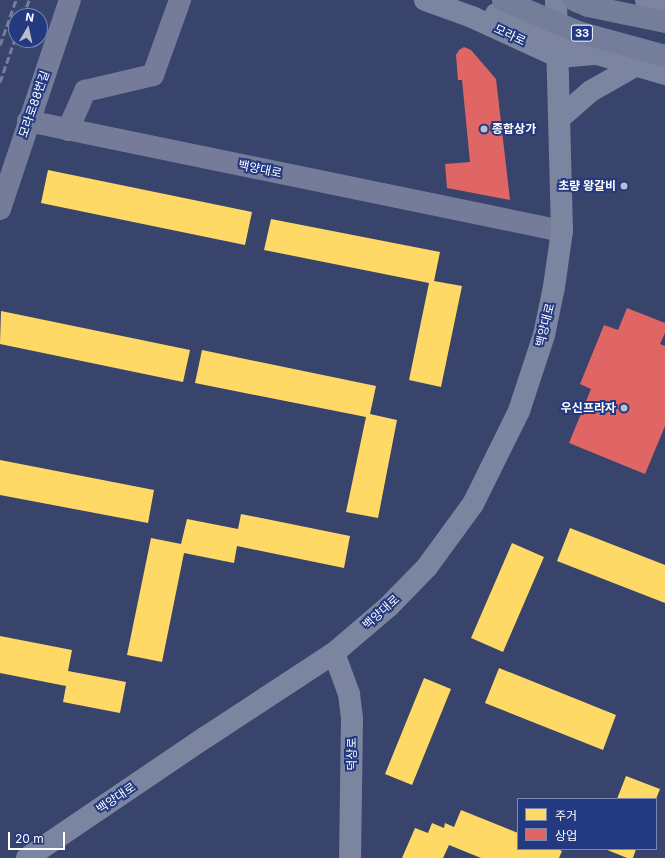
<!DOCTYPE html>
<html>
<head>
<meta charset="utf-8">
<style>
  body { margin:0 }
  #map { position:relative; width:665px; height:858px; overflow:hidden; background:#38446b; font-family:Inter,"Noto Sans KR",sans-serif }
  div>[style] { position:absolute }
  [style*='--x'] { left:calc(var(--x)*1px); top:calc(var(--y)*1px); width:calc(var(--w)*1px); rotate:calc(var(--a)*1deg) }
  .homes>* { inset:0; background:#ffd966 }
  .shops>* { inset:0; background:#e06666 }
  .minor>* { height:22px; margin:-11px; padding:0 11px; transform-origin:11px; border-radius:11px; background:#747c99 }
  .major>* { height:22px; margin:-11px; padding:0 11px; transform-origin:11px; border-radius:11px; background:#7c85a0 }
  .highway>* { height:22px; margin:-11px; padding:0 11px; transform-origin:11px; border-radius:11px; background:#747d99 }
  .rail>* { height:3px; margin-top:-1.5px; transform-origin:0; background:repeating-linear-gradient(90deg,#747d99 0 7px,transparent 0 10px) }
  .highway-bridge>* { height:22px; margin:-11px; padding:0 11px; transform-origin:11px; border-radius:11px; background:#747d99 }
  .dots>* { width:11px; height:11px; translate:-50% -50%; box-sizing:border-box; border:2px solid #233980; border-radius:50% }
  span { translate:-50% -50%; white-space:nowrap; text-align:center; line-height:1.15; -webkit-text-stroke:4px #233980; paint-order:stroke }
  .shield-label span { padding:1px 3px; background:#233980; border:1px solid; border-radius:3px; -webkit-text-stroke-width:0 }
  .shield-label { font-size:11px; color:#fff; font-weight:700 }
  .street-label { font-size:12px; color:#fff }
  .poi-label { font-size:12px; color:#fff; font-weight:700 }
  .left { translate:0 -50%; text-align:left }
  .right { translate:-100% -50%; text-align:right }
  .legend { position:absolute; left:517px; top:798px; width:140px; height:52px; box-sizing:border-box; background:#233980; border:1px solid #7b88b3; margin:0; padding:5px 7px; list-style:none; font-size:12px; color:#fff }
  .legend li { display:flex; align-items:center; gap:8px; height:20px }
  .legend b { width:20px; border:1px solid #7b88b3 }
  .north { position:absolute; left:8px; top:8px; width:40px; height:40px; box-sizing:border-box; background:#233980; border:1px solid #7b88b3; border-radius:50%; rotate:9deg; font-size:11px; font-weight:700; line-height:16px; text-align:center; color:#fff }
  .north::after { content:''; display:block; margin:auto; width:14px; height:18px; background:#b9becb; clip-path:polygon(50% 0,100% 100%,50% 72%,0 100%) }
  .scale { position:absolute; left:8px; top:832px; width:57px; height:18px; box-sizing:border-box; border:2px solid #fff; border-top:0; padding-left:5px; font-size:12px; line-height:14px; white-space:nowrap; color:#fff; -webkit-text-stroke:3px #233980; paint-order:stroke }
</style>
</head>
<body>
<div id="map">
  <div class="homes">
    <div style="clip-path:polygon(48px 170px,252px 212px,245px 245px,41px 203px)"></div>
    <div style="clip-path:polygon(271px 219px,440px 252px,434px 281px,462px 286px,441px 387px,409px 380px,429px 283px,264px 250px)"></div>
    <div style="clip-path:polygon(1px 311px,190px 350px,183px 382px,0 344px)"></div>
    <div style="clip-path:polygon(202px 350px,376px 386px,370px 414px,397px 420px,378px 518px,346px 512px,366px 417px,195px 383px)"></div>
    <div style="clip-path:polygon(0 460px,154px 490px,148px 523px,0 495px)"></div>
    <div style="clip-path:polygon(241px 514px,350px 536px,344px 568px,237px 546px,234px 563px,184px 553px,162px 662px,127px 655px,151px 538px,181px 544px,187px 519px,238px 529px)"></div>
    <div style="clip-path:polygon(570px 528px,665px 565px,665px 603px,557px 561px)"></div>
    <div style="clip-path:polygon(512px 543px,544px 557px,503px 652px,471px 638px)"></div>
    <div style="clip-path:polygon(0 636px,72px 650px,68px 671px,126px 682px,120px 713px,63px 702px,66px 686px,0 673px)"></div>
    <div style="clip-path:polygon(499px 668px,616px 715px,603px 750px,485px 703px)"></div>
    <div style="clip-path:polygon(424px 678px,451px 689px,412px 785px,385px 774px)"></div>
    <div style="clip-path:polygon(626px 776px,660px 789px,656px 799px,617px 799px)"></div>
    <div style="clip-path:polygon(461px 810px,518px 833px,518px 849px,557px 849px,562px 851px,559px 858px,481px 858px,449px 845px,443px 858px,402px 858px,415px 828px,428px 833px,432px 823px,444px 828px,445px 823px,454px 827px)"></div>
    <div style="clip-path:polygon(605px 849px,636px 849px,633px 858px,627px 858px)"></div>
  </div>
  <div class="shops">
    <div style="clip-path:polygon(464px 47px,471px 50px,496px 79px,510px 200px,447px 188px,445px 164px,470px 162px,462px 80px,458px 80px,456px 55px,459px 50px)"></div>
    <div style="clip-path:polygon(627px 308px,665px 323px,665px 333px,660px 344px,665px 346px,665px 426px,645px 474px,569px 443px,591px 389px,580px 384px,604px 325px,618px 330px)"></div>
  </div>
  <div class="minor">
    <div style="--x:28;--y:121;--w:545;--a:11.64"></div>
    <div style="--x:68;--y:130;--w:43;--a:-66.4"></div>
    <div style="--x:85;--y:91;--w:70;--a:-13.2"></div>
    <div style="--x:153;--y:75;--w:80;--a:-70.2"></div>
    <div style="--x:0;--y:209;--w:220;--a:-71.5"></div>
  </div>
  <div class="major">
    <div style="--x:425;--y:0;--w:50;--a:19.9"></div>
    <div style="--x:472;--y:17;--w:96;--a:24.7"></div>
    <div style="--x:559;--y:57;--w:38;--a:-5"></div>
    <div style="--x:597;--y:54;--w:71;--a:16.4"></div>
    <div style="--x:646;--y:0;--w:19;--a:12"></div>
    <div style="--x:496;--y:14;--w:78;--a:20.3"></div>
    <div style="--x:560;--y:118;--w:41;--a:-41.1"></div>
    <div style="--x:591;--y:91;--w:51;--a:-29.6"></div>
    <div style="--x:334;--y:653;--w:44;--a:69.9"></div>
    <div style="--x:349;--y:694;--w:24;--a:83"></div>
    <div style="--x:352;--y:718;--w:140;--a:90.8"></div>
    <div style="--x:27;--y:858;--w:216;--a:-34.1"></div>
    <div style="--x:206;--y:737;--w:153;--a:-33.3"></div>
    <div style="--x:334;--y:653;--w:72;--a:-40.5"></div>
    <div style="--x:389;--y:606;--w:54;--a:-45.7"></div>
    <div style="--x:427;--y:567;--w:78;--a:-53.9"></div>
    <div style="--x:473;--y:504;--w:104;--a:-63.7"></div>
    <div style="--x:519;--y:411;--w:80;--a:-71.8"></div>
    <div style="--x:544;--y:335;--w:49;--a:-78.2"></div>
    <div style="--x:554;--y:287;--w:57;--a:-81.9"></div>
    <div style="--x:562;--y:231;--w:231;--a:-91.5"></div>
  </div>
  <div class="highway">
    <div style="--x:574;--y:0;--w:15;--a:23"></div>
    <div style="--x:588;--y:6;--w:79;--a:11.7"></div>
  </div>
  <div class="rail">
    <div style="--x:23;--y:16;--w:17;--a:-69"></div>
    <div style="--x:0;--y:45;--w:48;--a:-70.4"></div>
    <div style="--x:0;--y:82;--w:49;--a:-70.8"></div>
  </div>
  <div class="highway-bridge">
    <div style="--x:503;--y:0;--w:82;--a:23.1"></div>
    <div style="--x:578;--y:32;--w:90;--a:15.4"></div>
  </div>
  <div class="dots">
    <div style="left:484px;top:129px;background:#b9becb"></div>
    <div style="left:624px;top:186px;background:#b9becb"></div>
    <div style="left:624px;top:408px;background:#b9becb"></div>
  </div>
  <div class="shield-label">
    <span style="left:582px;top:33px">33</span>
  </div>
  <div class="street-label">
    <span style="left:510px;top:35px;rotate:25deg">모라로</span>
    <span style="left:34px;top:104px;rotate:-71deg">모라로88번길</span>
    <span style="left:260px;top:169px;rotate:12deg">백양대로</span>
    <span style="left:545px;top:325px;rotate:-76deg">백양대로</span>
    <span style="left:381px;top:612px;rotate:-42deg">백양대로</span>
    <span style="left:352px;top:754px;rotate:-90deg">덕상로</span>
    <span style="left:116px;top:798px;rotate:-34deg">백양대로</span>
  </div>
  <div class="poi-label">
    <span class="left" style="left:492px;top:129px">종합상가</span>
    <span class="right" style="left:616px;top:186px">초량 왕갈비</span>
    <span class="right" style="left:616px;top:408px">우신프라자</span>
  </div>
  <ul class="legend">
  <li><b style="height:11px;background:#ffd966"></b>주거</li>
  <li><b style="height:11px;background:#e06666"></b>상업</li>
  </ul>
  <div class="north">N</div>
  <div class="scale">20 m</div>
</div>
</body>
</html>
